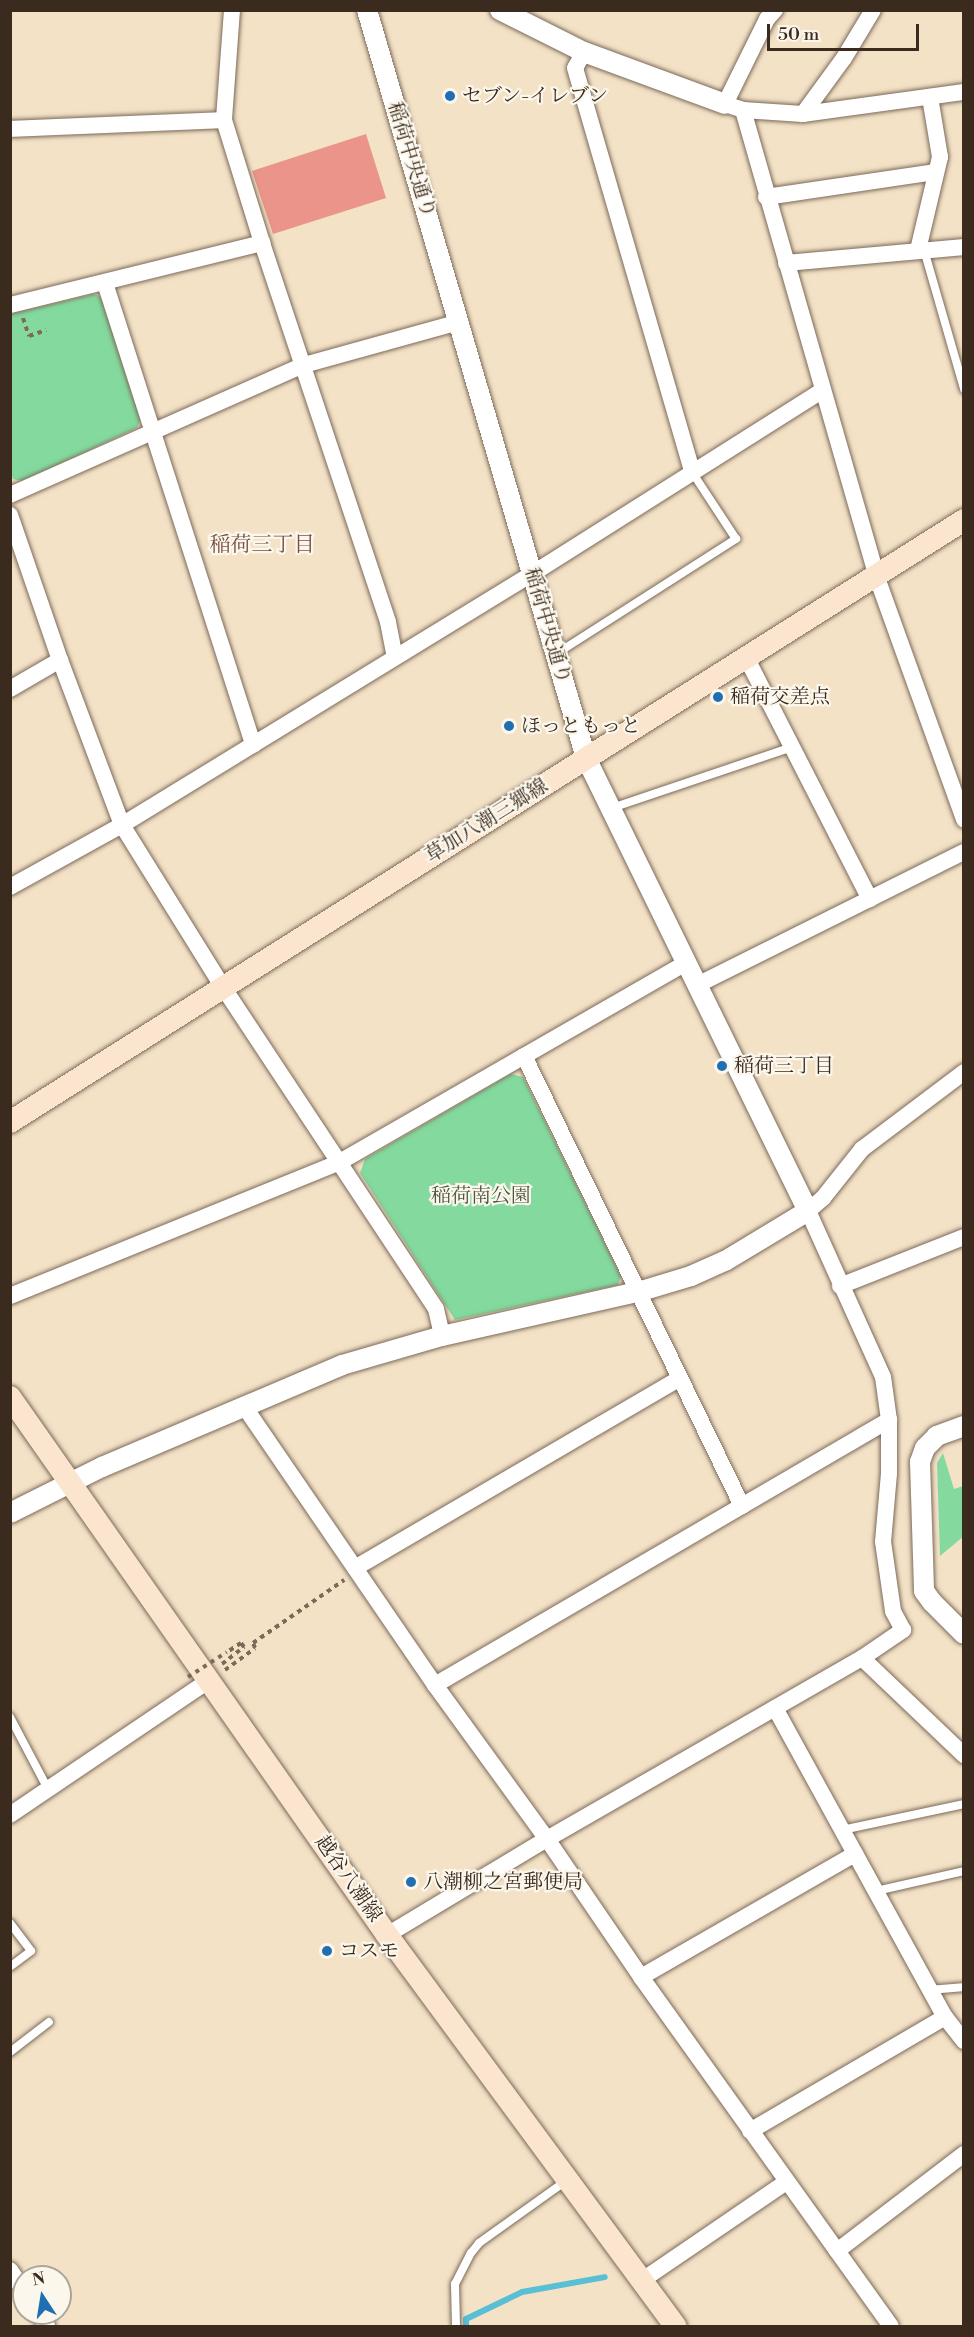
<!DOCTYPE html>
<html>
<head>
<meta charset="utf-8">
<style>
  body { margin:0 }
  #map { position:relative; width:974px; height:2337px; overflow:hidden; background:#f4e2c7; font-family:"Libre Bodoni","Noto Serif JP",serif }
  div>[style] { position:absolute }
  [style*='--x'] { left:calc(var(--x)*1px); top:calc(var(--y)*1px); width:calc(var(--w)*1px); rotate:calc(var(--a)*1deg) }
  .green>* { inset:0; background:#84da9e }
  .stream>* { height:6px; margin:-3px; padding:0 3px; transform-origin:3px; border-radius:3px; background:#58bfd5 }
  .building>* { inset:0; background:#eb9489 }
  .path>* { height:4px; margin-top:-2px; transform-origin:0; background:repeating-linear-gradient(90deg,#7c6a59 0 4.5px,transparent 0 9px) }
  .roads { filter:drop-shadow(0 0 2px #7c6a59) drop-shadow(0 0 2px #7c6a59) }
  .service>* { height:8px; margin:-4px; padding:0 4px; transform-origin:4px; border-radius:4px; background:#fff }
  .minor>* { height:16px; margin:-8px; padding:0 8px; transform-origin:8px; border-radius:8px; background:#fff }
  .tertiary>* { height:20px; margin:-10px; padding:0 10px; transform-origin:10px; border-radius:10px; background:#fff }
  .secondary>* { height:22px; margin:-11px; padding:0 11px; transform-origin:11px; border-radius:11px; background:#fbe5cf }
  .path-bridge>* { height:4px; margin-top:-2px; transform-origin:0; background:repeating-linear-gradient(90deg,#7c6a59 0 4.5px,transparent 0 9px) }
  .dots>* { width:16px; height:16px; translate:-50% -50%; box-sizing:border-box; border:3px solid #fbf7ec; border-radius:50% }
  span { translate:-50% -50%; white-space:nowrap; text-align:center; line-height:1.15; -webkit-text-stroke:4.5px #fbf7ec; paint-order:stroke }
  .poi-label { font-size:20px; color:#3b2a1e }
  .left { translate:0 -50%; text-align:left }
  .street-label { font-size:20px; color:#3b2a1e }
  .park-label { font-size:20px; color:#4d563e }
  .neighbourhood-label { font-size:21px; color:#794f43 }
  .frame { position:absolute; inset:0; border:12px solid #3b2a1e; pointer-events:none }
  .north { position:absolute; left:12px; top:2265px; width:60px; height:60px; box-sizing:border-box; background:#fbf7ec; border:2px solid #aea59a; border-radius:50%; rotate:348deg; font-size:16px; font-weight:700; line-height:24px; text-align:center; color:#3b2a1e }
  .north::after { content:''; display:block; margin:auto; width:21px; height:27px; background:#1f6fb2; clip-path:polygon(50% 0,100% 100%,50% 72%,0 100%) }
  .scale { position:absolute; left:767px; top:24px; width:152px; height:27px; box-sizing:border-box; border:3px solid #3b2a1e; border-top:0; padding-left:8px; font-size:18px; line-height:21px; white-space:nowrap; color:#3b2a1e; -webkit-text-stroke:4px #fbf7ec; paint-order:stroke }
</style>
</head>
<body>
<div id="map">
  <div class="green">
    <div style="clip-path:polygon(94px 294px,103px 298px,141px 419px,137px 428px,22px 481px,13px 479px,10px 471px,10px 314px)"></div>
    <div style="clip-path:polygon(511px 1074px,523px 1077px,621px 1276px,618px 1285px,455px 1320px,360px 1173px,365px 1159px)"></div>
    <div style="clip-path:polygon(943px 1453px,954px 1489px,963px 1486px,964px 1536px,940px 1556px,937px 1463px)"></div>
  </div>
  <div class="stream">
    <div style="--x:466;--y:2326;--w:7;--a:-90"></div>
    <div style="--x:466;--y:2319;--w:62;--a:-25.7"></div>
    <div style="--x:522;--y:2292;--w:84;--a:-10.2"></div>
  </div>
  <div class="building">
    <div style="clip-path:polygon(366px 134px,386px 198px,273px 234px,252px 171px)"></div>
  </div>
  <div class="path">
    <div style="--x:23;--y:318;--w:19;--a:72"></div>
    <div style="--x:29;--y:336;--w:18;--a:-19"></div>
    <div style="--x:222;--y:1664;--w:28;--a:-38"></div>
    <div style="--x:244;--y:1647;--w:5;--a:-127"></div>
    <div style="--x:241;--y:1643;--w:17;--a:147"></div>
    <div style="--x:225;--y:1670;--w:37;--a:-36"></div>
    <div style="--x:255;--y:1648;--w:5;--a:-112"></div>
    <div style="--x:253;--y:1643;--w:111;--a:-34.7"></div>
  </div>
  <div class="roads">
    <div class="service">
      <div style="--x:924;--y:250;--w:145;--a:73.9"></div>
      <div style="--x:556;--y:654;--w:214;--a:-32.6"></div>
      <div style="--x:736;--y:539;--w:80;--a:-123.3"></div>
      <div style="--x:609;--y:809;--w:193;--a:-18.7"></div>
      <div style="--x:10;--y:1717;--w:81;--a:62.2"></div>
      <div style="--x:842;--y:1830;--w:125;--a:-12"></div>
      <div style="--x:876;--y:1891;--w:90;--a:-12.8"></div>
      <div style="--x:10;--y:1923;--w:35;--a:53"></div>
      <div style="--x:31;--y:1951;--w:26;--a:143"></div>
      <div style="--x:930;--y:1990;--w:34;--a:-5"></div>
      <div style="--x:10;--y:2052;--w:49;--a:-37.6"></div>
      <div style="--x:456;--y:2326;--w:42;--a:-91.4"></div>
      <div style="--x:455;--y:2284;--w:35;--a:-63"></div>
      <div style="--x:471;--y:2253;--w:13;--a:-51"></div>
      <div style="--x:479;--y:2243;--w:107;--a:-35.5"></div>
    </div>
    <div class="minor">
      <div style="--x:232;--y:10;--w:110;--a:94.2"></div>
      <div style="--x:224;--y:120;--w:129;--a:72.8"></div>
      <div style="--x:262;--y:243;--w:399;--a:71.6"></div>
      <div style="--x:388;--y:622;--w:36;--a:79"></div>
      <div style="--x:775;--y:10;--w:12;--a:132"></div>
      <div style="--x:767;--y:19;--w:95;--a:116.3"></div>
      <div style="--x:725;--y:104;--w:19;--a:18"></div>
      <div style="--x:743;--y:110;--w:60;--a:3.8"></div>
      <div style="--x:803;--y:114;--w:162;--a:-7.8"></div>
      <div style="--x:584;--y:52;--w:18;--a:119"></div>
      <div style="--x:575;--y:68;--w:421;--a:73.8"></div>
      <div style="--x:743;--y:110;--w:484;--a:74"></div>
      <div style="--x:876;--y:575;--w:260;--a:70.2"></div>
      <div style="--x:803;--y:114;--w:69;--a:-53.8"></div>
      <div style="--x:844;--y:58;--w:56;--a:-58.9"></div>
      <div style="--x:10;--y:129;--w:214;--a:-2.4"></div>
      <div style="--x:766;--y:197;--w:172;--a:-8.4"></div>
      <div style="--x:918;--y:250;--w:96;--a:-76.7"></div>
      <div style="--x:940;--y:157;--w:61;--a:-99.5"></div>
      <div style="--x:786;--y:263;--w:179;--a:-5.1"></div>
      <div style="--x:105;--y:283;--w:485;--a:72.2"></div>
      <div style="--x:10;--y:305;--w:260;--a:-13.8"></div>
      <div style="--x:10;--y:495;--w:321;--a:-23.9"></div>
      <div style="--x:304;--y:365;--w:161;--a:-15.5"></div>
      <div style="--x:10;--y:515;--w:153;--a:71"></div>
      <div style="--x:60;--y:660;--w:176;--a:69.4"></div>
      <div style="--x:122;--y:825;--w:191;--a:58.1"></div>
      <div style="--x:223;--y:987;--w:386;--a:56.5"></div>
      <div style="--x:436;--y:1309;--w:28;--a:77"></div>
      <div style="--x:746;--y:657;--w:272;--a:62.9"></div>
      <div style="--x:10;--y:689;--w:58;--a:-30.1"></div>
      <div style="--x:10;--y:887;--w:128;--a:-29"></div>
      <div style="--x:122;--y:825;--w:481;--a:-31.5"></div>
      <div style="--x:532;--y:574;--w:342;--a:-32.3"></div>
      <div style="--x:697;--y:985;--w:298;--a:-26.5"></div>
      <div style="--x:524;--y:1056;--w:500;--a:64.15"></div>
      <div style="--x:840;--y:1286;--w:133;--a:-21.6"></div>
      <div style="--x:10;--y:1296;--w:354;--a:-22.1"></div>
      <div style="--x:338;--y:1163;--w:401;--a:-29.9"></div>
      <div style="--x:244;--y:1406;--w:338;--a:55.6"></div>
      <div style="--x:435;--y:1685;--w:190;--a:54"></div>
      <div style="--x:547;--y:1839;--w:167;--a:55.7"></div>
      <div style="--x:641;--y:1977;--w:429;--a:54.4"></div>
      <div style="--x:355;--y:1568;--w:376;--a:-30.3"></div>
      <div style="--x:862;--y:1658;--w:141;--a:43.6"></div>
      <div style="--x:435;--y:1685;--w:526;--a:-30.27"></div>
      <div style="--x:775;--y:1708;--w:353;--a:61.2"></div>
      <div style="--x:945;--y:2017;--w:31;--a:52"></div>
      <div style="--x:10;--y:1815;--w:239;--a:-34.1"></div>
      <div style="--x:387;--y:1935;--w:187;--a:-31"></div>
      <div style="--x:547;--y:1839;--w:363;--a:-29.9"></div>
      <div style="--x:862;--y:1658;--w:50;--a:-34.3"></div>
      <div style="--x:903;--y:1630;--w:21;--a:-118"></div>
      <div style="--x:893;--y:1611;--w:70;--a:-98.2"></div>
      <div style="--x:883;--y:1542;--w:69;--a:-85"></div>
      <div style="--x:889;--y:1473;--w:53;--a:-90"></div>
      <div style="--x:889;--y:1420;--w:43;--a:-97.9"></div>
      <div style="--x:883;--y:1377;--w:182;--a:-114.3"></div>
      <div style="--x:808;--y:1211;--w:20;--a:-41"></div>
      <div style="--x:823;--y:1198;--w:63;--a:-51.5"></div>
      <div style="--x:862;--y:1149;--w:128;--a:-37"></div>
      <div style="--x:641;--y:1977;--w:247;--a:-29.9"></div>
      <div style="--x:750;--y:2131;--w:226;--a:-30.3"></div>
      <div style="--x:837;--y:2251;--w:160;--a:-37.4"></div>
      <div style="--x:10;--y:2270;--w:25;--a:56"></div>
      <div style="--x:641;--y:2281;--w:176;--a:-34.3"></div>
      <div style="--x:38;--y:2313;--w:16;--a:55"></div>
    </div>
    <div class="tertiary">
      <div style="--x:500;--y:10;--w:94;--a:26.6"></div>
      <div style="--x:584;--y:52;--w:150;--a:20.2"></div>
      <div style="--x:964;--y:1426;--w:29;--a:160"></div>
      <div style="--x:937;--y:1436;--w:17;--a:135"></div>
      <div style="--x:925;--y:1448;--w:15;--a:110"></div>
      <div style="--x:920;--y:1462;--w:129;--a:88.2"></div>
      <div style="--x:924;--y:1591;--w:14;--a:54"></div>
      <div style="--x:932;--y:1602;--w:45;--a:45"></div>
      <div style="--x:10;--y:1513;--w:103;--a:-26.6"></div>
      <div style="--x:102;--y:1467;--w:261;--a:-23"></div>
      <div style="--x:342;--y:1365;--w:104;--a:-16.2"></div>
      <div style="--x:442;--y:1336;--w:201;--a:-12.7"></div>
      <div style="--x:638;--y:1292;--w:55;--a:-16.8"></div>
      <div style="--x:691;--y:1276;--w:37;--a:-24"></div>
      <div style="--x:725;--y:1261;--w:97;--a:-31.1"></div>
      <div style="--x:808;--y:1211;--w:504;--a:-116.11"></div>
      <div style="--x:586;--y:758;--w:779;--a:-106.32"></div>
    </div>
    <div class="secondary">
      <div style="--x:10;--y:1122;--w:1128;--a:-32.25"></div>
      <div style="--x:10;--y:1397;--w:657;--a:54.98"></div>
      <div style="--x:387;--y:1935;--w:486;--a:53.6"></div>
    </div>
  </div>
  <div class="path-bridge">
    <div style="--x:188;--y:1677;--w:46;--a:-32.7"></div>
  </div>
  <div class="dots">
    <div style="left:450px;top:96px;background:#1f6fb2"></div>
    <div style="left:718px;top:697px;background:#1f6fb2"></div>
    <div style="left:509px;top:726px;background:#1f6fb2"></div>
    <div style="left:722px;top:1066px;background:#1f6fb2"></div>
    <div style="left:411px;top:1882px;background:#1f6fb2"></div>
    <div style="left:327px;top:1951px;background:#1f6fb2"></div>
  </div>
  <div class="poi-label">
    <span class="left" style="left:462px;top:96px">セブン-イレブン</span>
    <span class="left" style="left:730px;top:697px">稲荷交差点</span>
    <span class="left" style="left:521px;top:726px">ほっともっと</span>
    <span class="left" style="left:734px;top:1066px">稲荷三丁目</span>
    <span class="left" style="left:423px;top:1882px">八潮柳之宮郵便局</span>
    <span class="left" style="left:339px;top:1951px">コスモ</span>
  </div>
  <div class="street-label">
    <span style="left:411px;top:160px;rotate:73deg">稲荷中央通り</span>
    <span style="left:547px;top:626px;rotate:74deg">稲荷中央通り</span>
    <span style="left:487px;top:821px;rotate:-32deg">草加八潮三郷線</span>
    <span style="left:348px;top:1879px;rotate:55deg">越谷八潮線</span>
  </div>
  <div class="park-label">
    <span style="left:481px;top:1196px">稲荷南公園</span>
  </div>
  <div class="neighbourhood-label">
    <span style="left:262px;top:545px">稲荷三丁目</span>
  </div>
  <div class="frame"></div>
  <div class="north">N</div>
  <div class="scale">50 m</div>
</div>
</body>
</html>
